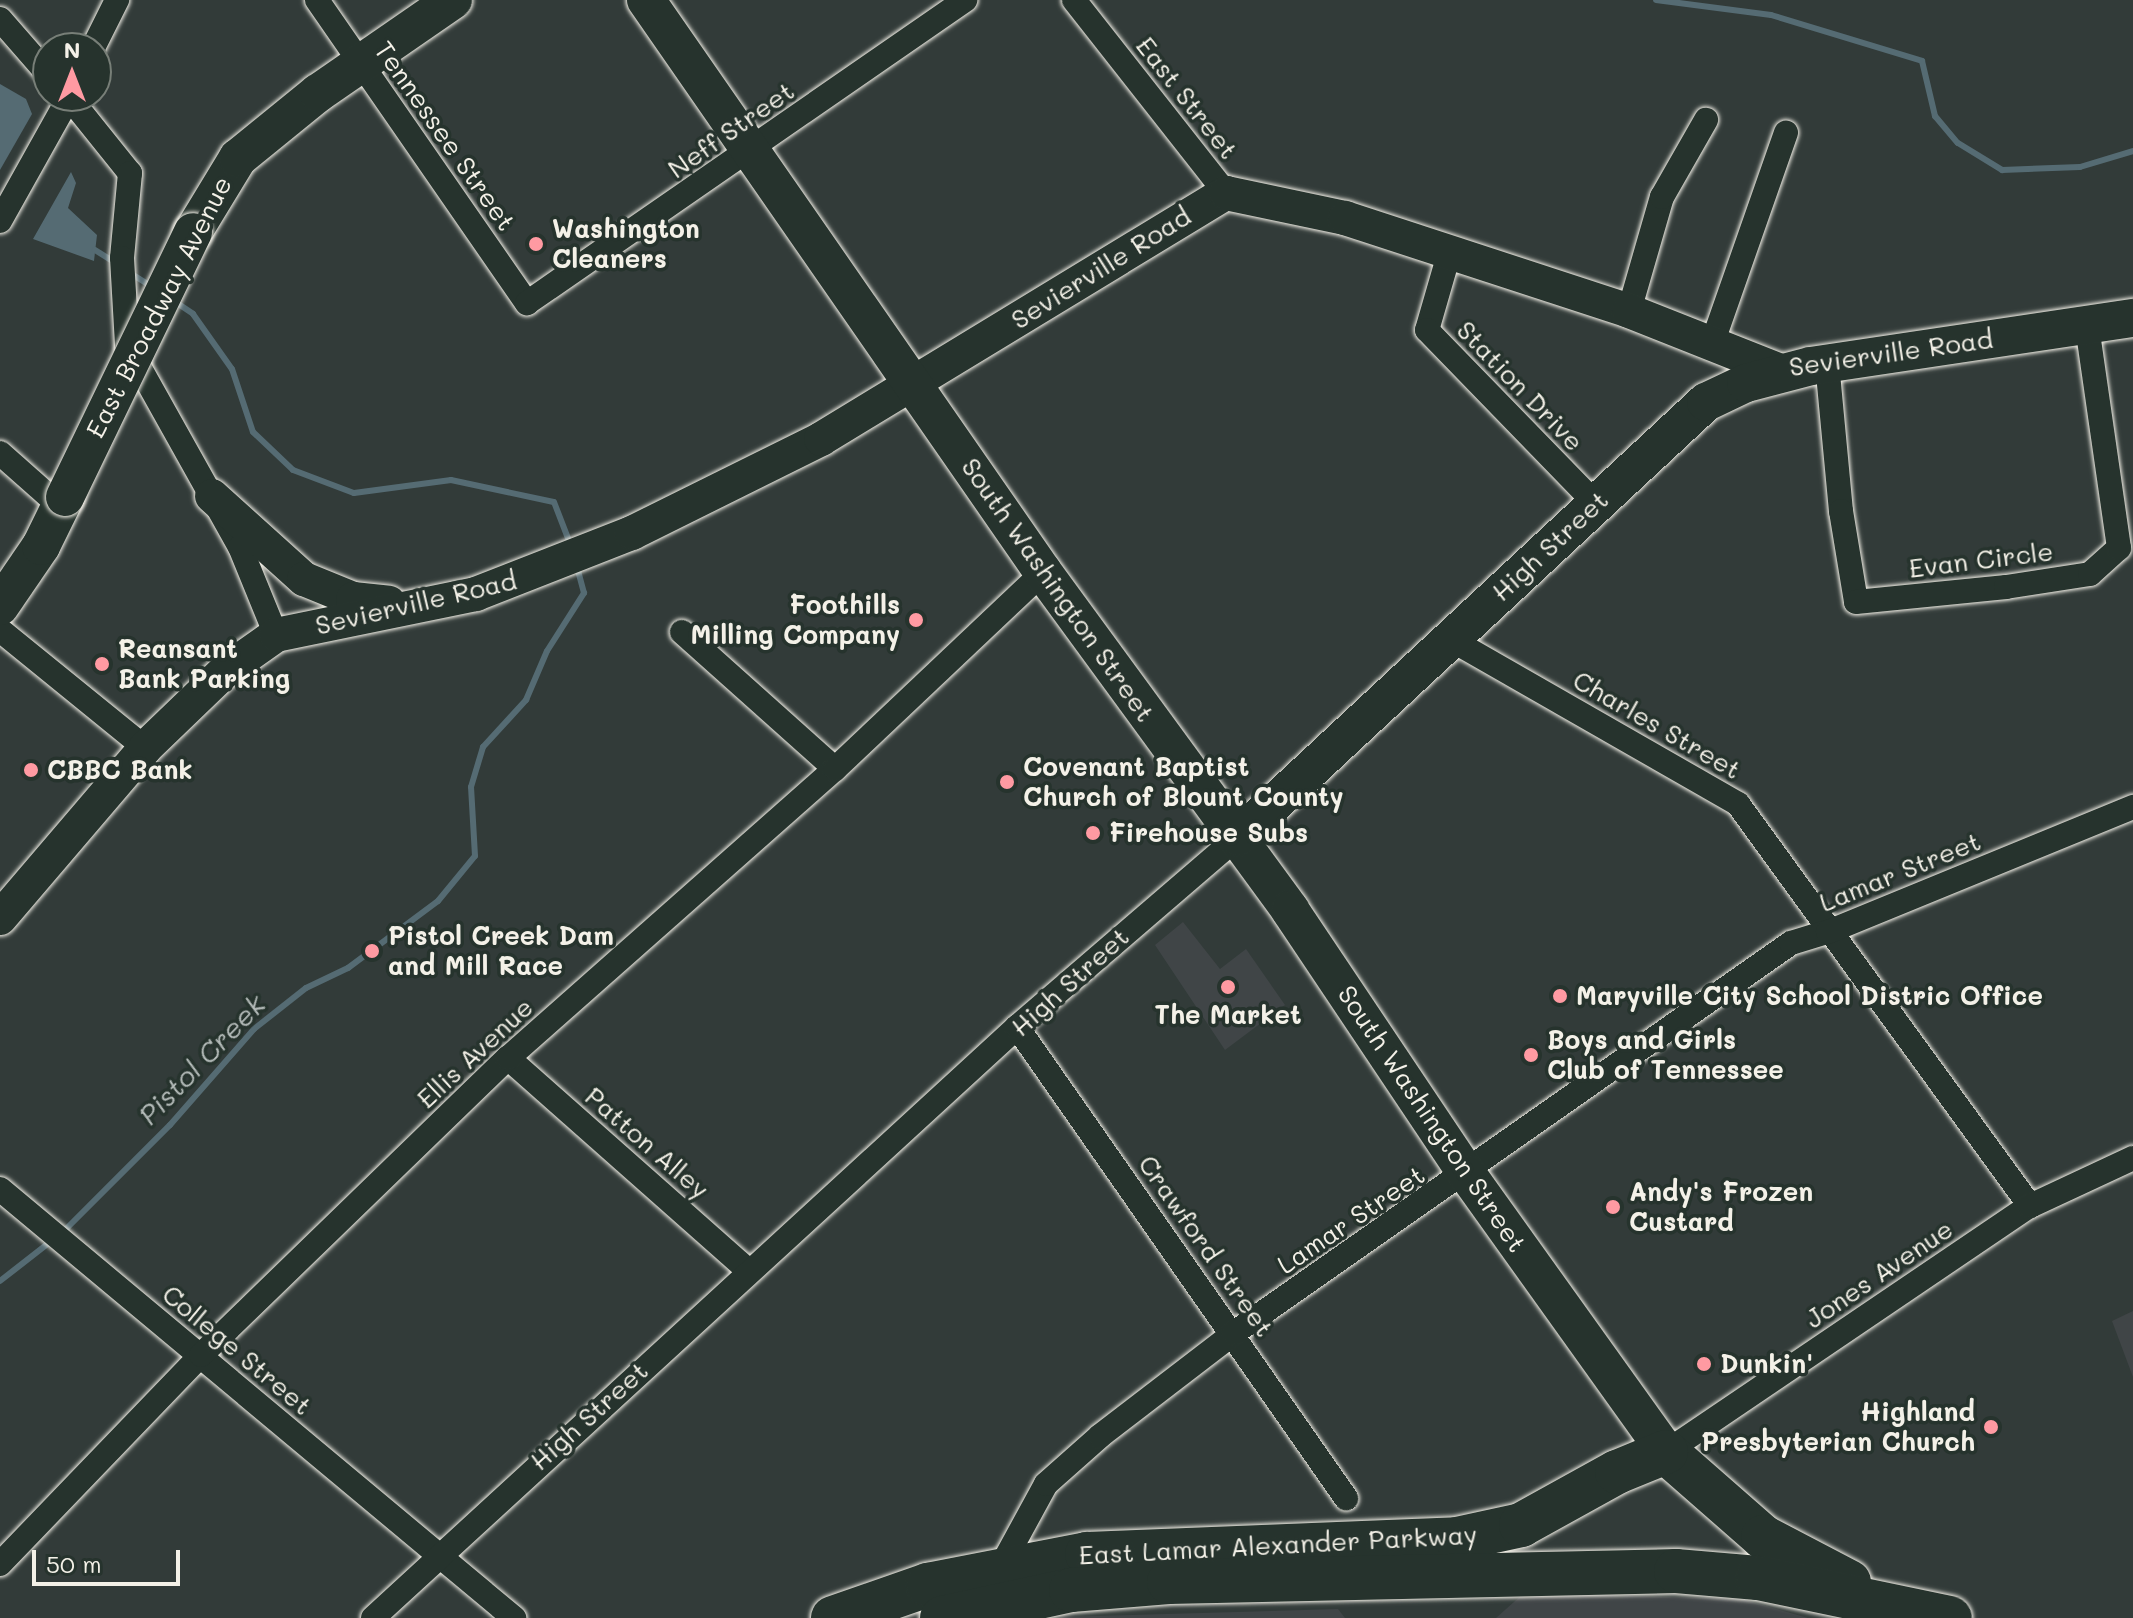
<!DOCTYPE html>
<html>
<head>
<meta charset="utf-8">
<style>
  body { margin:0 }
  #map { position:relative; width:2133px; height:1618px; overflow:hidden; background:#323b39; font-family:Mali,sans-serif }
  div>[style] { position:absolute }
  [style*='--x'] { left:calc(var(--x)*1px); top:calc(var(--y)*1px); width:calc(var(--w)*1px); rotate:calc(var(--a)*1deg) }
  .built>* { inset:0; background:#404547 }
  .water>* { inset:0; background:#556b73 }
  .stream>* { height:6px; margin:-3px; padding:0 3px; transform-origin:3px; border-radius:3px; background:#556b73 }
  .roads { filter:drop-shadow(0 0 2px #f4f1e8) drop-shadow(0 0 2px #f4f1e8) }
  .street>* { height:24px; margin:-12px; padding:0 12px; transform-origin:12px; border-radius:12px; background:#26332d }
  .secondary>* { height:34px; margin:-17px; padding:0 17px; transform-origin:17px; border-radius:17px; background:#26332d }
  .primary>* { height:38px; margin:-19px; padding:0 19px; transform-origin:19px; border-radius:19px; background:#26332d }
  .highway>* { height:44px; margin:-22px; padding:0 22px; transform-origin:22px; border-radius:22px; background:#26332d }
  .bridges { filter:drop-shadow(0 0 2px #f4f1e8) drop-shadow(0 0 2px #f4f1e8) }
  .primary-bridge>* { height:38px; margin:-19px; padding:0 19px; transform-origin:19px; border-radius:19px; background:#26332d }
  .dots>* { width:22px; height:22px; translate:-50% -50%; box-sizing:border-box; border:4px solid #26332d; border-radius:50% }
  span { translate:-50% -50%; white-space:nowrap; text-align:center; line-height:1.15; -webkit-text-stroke:7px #26332d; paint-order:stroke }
  .street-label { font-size:26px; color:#f4f1e8 }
  .poi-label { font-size:26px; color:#f4f1e8; font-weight:700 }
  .left { translate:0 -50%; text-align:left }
  .right { translate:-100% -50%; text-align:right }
  .water-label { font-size:28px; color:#b4bbb9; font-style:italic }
  .north { position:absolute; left:32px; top:32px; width:80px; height:80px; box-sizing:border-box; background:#26332d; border:2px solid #787f78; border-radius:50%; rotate:0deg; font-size:22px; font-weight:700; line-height:32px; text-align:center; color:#f4f1e8 }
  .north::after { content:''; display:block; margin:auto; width:28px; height:36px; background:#ff9aa2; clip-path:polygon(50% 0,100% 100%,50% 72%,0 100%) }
  .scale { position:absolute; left:32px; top:1550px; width:148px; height:36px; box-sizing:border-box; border:4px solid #f4f1e8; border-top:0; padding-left:10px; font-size:24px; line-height:28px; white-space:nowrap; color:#f4f1e8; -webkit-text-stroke:6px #26332d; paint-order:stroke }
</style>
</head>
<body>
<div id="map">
  <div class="built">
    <div style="clip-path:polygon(1183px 922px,1220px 969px,1246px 949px,1285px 1005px,1225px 1050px,1155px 945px)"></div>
    <div style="clip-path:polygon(2133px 1311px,2133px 1377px,2112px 1321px)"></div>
    <div style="clip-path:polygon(1524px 1593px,1741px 1599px,1808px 1618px,1496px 1618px)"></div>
    <div style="clip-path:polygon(1338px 1609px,1345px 1618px,1060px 1618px,1061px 1617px)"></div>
  </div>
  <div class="water">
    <div style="clip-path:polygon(0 84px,26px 99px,32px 114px,0 170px)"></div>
    <div style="clip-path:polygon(71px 172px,76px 183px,68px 208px,97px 235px,94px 261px,33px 239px)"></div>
  </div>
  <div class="stream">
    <div style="--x:1656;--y:0;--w:116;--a:7.4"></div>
    <div style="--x:1771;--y:15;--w:158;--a:16.9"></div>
    <div style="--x:1922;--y:61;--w:57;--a:76.7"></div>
    <div style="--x:1935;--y:116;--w:35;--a:50"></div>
    <div style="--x:1958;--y:143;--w:52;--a:31.5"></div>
    <div style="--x:2002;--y:170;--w:78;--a:-2.2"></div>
    <div style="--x:2080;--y:167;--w:55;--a:-16.8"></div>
    <div style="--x:95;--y:250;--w:22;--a:32"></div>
    <div style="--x:130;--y:273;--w:25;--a:32"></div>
    <div style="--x:174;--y:301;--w:23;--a:34"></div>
    <div style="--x:193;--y:314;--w:67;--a:54.7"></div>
    <div style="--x:232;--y:369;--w:66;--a:71.6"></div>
    <div style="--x:253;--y:432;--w:55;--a:43.5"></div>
    <div style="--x:293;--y:470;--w:65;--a:20.7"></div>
    <div style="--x:354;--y:493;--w:98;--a:-7.6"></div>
    <div style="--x:451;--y:480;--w:105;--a:12.1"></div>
    <div style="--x:554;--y:502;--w:47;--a:68.9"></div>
    <div style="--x:63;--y:1232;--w:151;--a:-45"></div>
    <div style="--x:170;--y:1125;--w:128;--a:-48.8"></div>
    <div style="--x:254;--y:1029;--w:66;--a:-38.3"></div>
    <div style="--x:306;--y:988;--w:47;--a:-25.5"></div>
    <div style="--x:348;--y:968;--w:112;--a:-36.7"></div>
    <div style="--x:438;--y:901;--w:58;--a:-50.6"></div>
    <div style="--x:475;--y:856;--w:69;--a:-93.3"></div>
    <div style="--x:471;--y:787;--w:42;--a:-73.3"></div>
    <div style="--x:483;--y:747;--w:64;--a:-47.5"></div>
    <div style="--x:526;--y:700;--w:53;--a:-66.8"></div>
    <div style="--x:547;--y:651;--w:69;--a:-57.5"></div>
    <div style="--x:584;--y:593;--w:30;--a:-105"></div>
    <div style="--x:0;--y:1281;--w:68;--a:-37.9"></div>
  </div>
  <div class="roads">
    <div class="street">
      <div style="--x:317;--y:0;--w:369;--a:55.3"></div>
      <div style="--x:527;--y:303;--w:533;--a:-34.67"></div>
      <div style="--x:1074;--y:0;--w:246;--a:51.8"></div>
      <div style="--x:0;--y:19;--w:73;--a:48.9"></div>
      <div style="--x:93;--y:48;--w:54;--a:-63.4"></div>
      <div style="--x:68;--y:96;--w:99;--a:51.2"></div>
      <div style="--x:130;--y:173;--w:85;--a:95.4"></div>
      <div style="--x:122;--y:258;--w:87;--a:86.7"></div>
      <div style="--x:127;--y:345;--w:231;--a:60.8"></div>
      <div style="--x:240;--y:547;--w:95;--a:67.8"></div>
      <div style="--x:0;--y:221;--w:143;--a:-60.8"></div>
      <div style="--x:1449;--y:254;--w:79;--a:106.1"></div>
      <div style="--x:1427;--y:330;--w:241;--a:45.8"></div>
      <div style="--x:1629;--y:311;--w:119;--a:-73.9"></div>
      <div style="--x:1662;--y:197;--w:89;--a:-60.3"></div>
      <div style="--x:1712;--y:344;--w:224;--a:-70.7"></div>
      <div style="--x:1827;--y:363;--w:149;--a:84.6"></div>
      <div style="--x:1841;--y:511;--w:92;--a:80.6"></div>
      <div style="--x:1856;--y:602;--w:151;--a:-5.7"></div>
      <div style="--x:2006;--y:587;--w:85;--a:-8.8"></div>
      <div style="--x:2090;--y:574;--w:39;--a:-42"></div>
      <div style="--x:2119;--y:548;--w:225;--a:-98.2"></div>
      <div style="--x:0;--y:453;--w:80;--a:41.5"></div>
      <div style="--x:0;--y:630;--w:187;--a:39.1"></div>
      <div style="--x:682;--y:632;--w:205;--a:41.8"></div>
      <div style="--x:1450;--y:639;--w:332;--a:29.8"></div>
      <div style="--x:1738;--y:804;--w:497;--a:54"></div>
      <div style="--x:1017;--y:1027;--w:575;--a:55.07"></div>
      <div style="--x:508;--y:1058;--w:322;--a:41.5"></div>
      <div style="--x:0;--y:1189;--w:670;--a:39.85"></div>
      <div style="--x:1666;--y:1452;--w:439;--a:-34.1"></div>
      <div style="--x:2030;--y:1206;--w:114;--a:-25"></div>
      <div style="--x:0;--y:1564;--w:290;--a:-46.1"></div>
      <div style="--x:201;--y:1355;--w:427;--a:-44.1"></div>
      <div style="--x:508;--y:1058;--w:436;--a:-41.5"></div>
      <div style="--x:835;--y:769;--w:286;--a:-43.4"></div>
      <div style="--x:998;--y:1572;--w:100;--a:-61.4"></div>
      <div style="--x:1046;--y:1484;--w:72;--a:-41.6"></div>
      <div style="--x:1100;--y:1436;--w:169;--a:-37.5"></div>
      <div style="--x:1234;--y:1333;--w:680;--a:-35"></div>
      <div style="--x:1791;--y:943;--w:39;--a:-17"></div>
      <div style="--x:1828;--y:932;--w:330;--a:-22.3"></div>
      <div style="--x:373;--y:1618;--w:874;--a:-42.54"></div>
      <div style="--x:1017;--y:1027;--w:291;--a:-40.7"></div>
    </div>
    <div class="secondary">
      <div style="--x:212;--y:496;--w:124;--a:42.1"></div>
      <div style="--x:304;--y:579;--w:53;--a:22.2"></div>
      <div style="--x:353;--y:599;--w:36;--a:6"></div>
      <div style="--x:0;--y:918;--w:223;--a:-49.5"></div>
      <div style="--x:145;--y:748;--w:111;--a:-43.9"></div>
      <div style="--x:225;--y:671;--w:62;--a:-35.2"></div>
      <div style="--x:276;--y:635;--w:204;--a:-11.6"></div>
      <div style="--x:476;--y:594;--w:168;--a:-21.4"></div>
      <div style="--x:632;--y:533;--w:211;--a:-26.4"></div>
      <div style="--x:821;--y:439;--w:474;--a:-31.3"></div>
      <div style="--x:1226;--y:193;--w:122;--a:11.9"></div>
      <div style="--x:1345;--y:218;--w:299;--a:18.1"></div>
      <div style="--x:1629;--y:311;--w:166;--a:21.6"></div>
    </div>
    <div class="primary">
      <div style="--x:646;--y:0;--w:696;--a:55.24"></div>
      <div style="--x:1043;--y:572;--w:419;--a:53.8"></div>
      <div style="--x:1290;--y:910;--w:318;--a:56.2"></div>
      <div style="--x:1467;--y:1174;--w:342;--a:54.4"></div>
      <div style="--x:193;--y:232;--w:87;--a:-58.7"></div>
      <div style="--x:238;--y:158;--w:103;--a:-39.1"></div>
      <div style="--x:318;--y:93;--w:164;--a:-34.6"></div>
      <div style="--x:0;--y:606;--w:73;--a:-55.7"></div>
      <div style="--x:41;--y:546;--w:55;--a:-63.9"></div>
      <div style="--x:1238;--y:837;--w:639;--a:-42.91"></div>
      <div style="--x:1706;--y:402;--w:44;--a:-25.4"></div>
      <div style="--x:1746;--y:383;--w:67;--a:-14.7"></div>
      <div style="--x:1811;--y:366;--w:326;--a:-8.5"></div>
    </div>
    <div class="highway">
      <div style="--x:1666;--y:1452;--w:129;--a:41.2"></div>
      <div style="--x:1763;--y:1537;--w:97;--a:27.6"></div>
      <div style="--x:833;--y:1618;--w:101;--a:-19.2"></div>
      <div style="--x:928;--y:1585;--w:162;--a:-11"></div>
      <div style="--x:1087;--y:1554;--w:370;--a:-2.3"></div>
      <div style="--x:1457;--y:1539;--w:66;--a:-12.3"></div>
      <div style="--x:1521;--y:1525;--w:110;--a:-28.9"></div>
      <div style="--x:1617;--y:1472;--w:53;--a:-22.2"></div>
      <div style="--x:942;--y:1618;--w:132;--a:-12.2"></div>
      <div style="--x:1071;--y:1590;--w:98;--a:-4.7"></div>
      <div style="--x:1169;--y:1582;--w:507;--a:-1.24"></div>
      <div style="--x:1676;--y:1571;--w:82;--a:4.9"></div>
      <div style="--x:1758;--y:1578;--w:196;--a:11.8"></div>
    </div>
  </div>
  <div class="bridges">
    <div class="primary-bridge">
      <div style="--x:65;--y:497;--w:294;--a:-64.2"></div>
    </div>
  </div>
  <div class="dots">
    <div style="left:536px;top:244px;background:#ff9aa2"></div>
    <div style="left:916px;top:620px;background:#ff9aa2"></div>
    <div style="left:102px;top:664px;background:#ff9aa2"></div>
    <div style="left:31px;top:770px;background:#ff9aa2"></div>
    <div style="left:1007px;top:782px;background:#ff9aa2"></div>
    <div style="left:1093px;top:833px;background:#ff9aa2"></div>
    <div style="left:372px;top:951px;background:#ff9aa2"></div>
    <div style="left:1228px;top:987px;background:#ff9aa2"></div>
    <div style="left:1560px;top:996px;background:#ff9aa2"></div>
    <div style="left:1531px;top:1055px;background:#ff9aa2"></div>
    <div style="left:1613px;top:1207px;background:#ff9aa2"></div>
    <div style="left:1704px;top:1364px;background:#ff9aa2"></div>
    <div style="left:1991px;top:1427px;background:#ff9aa2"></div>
  </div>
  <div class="street-label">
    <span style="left:1187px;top:98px;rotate:52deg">East Street</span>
    <span style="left:731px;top:130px;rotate:-35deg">Neff Street</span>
    <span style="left:445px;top:136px;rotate:55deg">Tennessee Street</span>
    <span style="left:1101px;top:268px;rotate:-32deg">Sevierville Road</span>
    <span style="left:159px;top:307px;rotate:-63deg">East Broadway Avenue</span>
    <span style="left:1891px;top:353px;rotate:-8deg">Sevierville Road</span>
    <span style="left:1520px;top:386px;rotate:46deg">Station Drive</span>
    <span style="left:1550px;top:546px;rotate:-43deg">High Street</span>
    <span style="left:1981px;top:560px;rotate:-7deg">Evan Circle</span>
    <span style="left:1058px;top:590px;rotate:55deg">South Washington Street</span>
    <span style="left:416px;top:603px;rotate:-13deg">Sevierville Road</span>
    <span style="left:1657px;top:725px;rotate:30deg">Charles Street</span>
    <span style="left:1900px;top:872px;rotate:-22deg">Lamar Street</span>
    <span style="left:1070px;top:982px;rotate:-42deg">High Street</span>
    <span style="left:475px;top:1053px;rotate:-43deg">Ellis Avenue</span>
    <span style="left:1432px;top:1119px;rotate:56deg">South Washington Street</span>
    <span style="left:647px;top:1143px;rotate:41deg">Patton Alley</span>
    <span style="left:1351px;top:1220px;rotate:-34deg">Lamar Street</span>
    <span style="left:1206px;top:1246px;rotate:55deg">Crawford Street</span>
    <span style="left:1879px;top:1274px;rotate:-34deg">Jones Avenue</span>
    <span style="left:237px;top:1350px;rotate:40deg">College Street</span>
    <span style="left:589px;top:1416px;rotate:-42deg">High Street</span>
    <span style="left:1278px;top:1545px;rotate:-3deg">East Lamar Alexander Parkway</span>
  </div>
  <div class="poi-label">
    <span class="left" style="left:552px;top:244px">Washington<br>Cleaners</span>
    <span class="right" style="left:900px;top:620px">Foothills<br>Milling Company</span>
    <span class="left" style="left:118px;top:664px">Reansant<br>Bank Parking</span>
    <span class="left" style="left:1023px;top:782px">Covenant Baptist<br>Church of Blount County</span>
    <span class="left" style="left:47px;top:770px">CBBC Bank</span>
    <span class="left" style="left:1109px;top:833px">Firehouse Subs</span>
    <span class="left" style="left:388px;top:951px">Pistol Creek Dam<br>and Mill Race</span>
    <span class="left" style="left:1576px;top:996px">Maryville City School Distric Office</span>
    <span style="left:1228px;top:1015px">The Market</span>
    <span class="left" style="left:1547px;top:1055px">Boys and Girls<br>Club of Tennessee</span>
    <span class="left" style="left:1629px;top:1207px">Andy's Frozen<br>Custard</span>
    <span class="left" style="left:1720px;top:1364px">Dunkin'</span>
    <span class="right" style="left:1975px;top:1427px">Highland<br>Presbyterian Church</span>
  </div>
  <div class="water-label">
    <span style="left:201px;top:1059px;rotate:-46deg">Pistol Creek</span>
  </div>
  <div class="north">N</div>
  <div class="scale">50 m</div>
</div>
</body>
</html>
